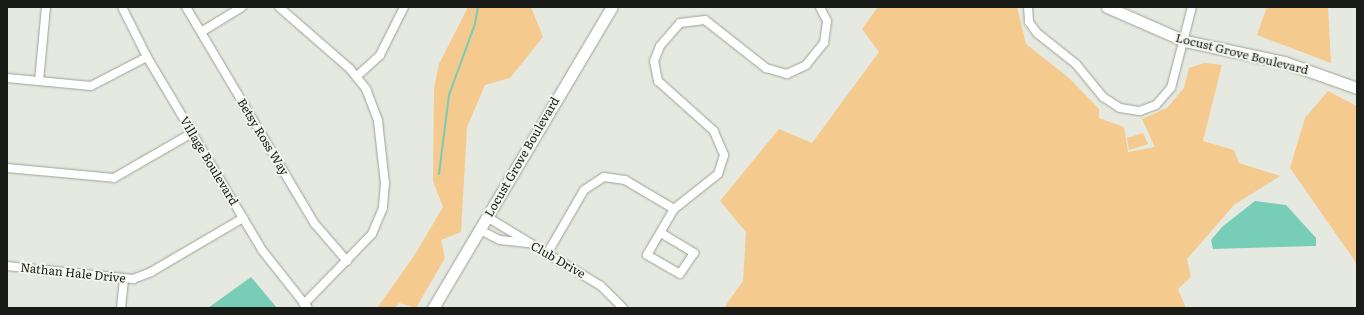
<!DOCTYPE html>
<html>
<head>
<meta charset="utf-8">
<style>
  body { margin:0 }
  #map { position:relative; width:1364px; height:315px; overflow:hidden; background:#e5e9df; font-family:Literata,serif }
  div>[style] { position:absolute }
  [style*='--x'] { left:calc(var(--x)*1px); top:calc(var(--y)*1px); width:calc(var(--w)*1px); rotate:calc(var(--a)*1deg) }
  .green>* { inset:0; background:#f4ca8f }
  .water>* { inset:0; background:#78cdb6 }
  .stream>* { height:2px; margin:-1px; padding:0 1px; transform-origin:1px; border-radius:1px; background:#78cdb6 }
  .roads { filter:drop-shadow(0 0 1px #9da197) drop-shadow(0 0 1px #9da197) }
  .street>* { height:8px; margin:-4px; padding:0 4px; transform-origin:4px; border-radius:4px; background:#fff }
  .secondary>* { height:11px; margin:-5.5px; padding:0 5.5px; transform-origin:5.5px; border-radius:5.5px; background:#fff }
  span { translate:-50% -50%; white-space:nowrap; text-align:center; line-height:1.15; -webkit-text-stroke:4px #f2f7ec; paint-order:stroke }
  .street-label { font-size:12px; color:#191b17 }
  .frame { position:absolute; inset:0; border:8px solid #191b17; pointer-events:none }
</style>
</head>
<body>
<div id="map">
  <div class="green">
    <div style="clip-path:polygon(468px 7px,531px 7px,543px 37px,510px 78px,485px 85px,467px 127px,461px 232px,441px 240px,445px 258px,416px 308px,399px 303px,395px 308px,377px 308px,414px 256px,443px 207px,433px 181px,434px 88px,439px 64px)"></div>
    <div style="clip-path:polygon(878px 7px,1017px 7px,1026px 44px,1069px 78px,1099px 109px,1099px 118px,1124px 127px,1128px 152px,1155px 147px,1142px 119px,1167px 108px,1184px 88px,1189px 68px,1205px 63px,1222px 65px,1203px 141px,1234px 150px,1239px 163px,1280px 176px,1234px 205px,1187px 259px,1191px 277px,1178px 289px,1186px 308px,724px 308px,743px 281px,746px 232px,720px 201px,779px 129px,812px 143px,879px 52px,862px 29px)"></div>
    <div style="clip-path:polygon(1267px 7px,1328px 7px,1331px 63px,1257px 35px)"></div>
    <div style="clip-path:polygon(1328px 91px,1357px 106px,1357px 264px,1290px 168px,1305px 118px)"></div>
    <div style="clip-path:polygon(1143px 133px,1148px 144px,1129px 150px,1127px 138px)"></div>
  </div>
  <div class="water">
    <div style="clip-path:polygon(1255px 201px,1286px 205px,1316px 238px,1316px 246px,1213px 249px,1211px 240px,1222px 227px)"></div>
    <div style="clip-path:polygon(251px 277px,277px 308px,208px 308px)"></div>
  </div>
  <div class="stream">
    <div style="--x:439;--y:174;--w:80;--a:-82.8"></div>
    <div style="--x:449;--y:95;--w:76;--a:-69.9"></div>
    <div style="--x:475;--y:24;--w:17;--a:-80"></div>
  </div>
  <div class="roads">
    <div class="street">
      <div style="--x:122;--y:7;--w:56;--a:63.4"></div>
      <div style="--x:147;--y:57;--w:225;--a:59.2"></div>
      <div style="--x:262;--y:250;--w:73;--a:51.7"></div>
      <div style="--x:186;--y:7;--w:252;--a:59.3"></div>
      <div style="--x:315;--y:224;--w:49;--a:49.1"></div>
      <div style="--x:279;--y:7;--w:94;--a:41.1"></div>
      <div style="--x:350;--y:69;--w:26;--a:51"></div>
      <div style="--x:366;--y:89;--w:34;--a:69"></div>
      <div style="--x:378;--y:121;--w:62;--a:83.6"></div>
      <div style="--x:385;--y:183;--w:25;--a:95"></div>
      <div style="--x:383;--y:208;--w:28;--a:113"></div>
      <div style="--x:372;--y:234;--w:98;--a:134.2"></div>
      <div style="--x:1028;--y:7;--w:15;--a:86"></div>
      <div style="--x:1029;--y:22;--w:14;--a:54"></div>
      <div style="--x:1037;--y:33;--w:50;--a:38.5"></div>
      <div style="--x:1076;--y:64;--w:43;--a:50.7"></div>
      <div style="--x:1103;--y:97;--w:20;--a:33"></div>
      <div style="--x:1120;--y:108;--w:20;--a:9"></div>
      <div style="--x:1140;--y:111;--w:17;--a:-21"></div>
      <div style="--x:1156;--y:105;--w:23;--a:-49"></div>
      <div style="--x:1171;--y:88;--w:84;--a:-75.5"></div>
      <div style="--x:201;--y:32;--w:48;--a:-31.4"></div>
      <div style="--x:357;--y:76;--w:31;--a:-42"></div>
      <div style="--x:380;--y:55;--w:54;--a:-63.4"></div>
      <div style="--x:7;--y:78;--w:84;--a:5.4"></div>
      <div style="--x:91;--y:86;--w:63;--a:-27.4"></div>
      <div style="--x:39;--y:81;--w:74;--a:-84.6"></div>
      <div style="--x:7;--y:168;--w:107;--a:5.3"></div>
      <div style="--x:114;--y:178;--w:90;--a:-30"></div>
      <div style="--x:487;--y:217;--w:133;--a:31.2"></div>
      <div style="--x:601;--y:286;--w:31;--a:45"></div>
      <div style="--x:480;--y:230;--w:22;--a:27"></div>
      <div style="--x:500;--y:240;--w:28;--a:6"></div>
      <div style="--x:661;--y:233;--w:39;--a:31"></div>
      <div style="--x:694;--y:253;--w:25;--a:124"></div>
      <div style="--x:680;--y:274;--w:38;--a:-150"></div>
      <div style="--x:647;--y:255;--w:53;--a:-59.6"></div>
      <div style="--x:674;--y:209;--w:56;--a:-38.5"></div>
      <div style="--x:718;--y:174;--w:20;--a:-72"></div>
      <div style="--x:724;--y:155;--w:26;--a:-113"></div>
      <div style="--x:714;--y:131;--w:75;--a:-138.2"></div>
      <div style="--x:658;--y:81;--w:20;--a:-101"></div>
      <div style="--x:654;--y:61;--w:16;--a:-68"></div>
      <div style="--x:660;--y:46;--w:30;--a:-49"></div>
      <div style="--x:680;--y:23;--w:25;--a:-7"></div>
      <div style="--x:705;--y:20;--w:78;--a:38.2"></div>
      <div style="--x:766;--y:68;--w:22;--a:16"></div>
      <div style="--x:787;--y:74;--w:21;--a:-25"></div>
      <div style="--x:806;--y:65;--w:28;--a:-51"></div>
      <div style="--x:824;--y:43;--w:22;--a:-82"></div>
      <div style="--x:827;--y:21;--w:16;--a:-117"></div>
      <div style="--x:547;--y:254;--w:74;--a:-60"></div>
      <div style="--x:584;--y:190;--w:24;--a:-33"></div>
      <div style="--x:604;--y:177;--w:21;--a:8"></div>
      <div style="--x:625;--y:180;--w:57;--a:30.6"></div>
      <div style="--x:7;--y:266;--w:127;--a:5.9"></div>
      <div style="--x:133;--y:279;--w:19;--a:-21"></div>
      <div style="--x:151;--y:272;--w:107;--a:-30.4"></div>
      <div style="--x:121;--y:308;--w:28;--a:-84"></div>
    </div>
    <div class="secondary">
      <div style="--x:1107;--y:7;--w:85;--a:23.6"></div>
      <div style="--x:1185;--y:41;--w:101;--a:12"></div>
      <div style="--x:1284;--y:62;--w:77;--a:19.6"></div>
      <div style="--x:433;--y:308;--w:350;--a:-59.3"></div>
    </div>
  </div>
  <div class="street-label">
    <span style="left:1242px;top:54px;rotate:14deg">Locust Grove Boulevard</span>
    <span style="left:263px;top:137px;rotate:59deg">Betsy Ross Way</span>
    <span style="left:522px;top:157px;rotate:-60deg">Locust Grove Boulevard</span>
    <span style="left:209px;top:161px;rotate:59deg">Village Boulevard</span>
    <span style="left:558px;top:260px;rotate:30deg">Club Drive</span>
    <span style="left:73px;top:273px;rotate:6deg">Nathan Hale Drive</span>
  </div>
  <div class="frame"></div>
</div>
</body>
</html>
